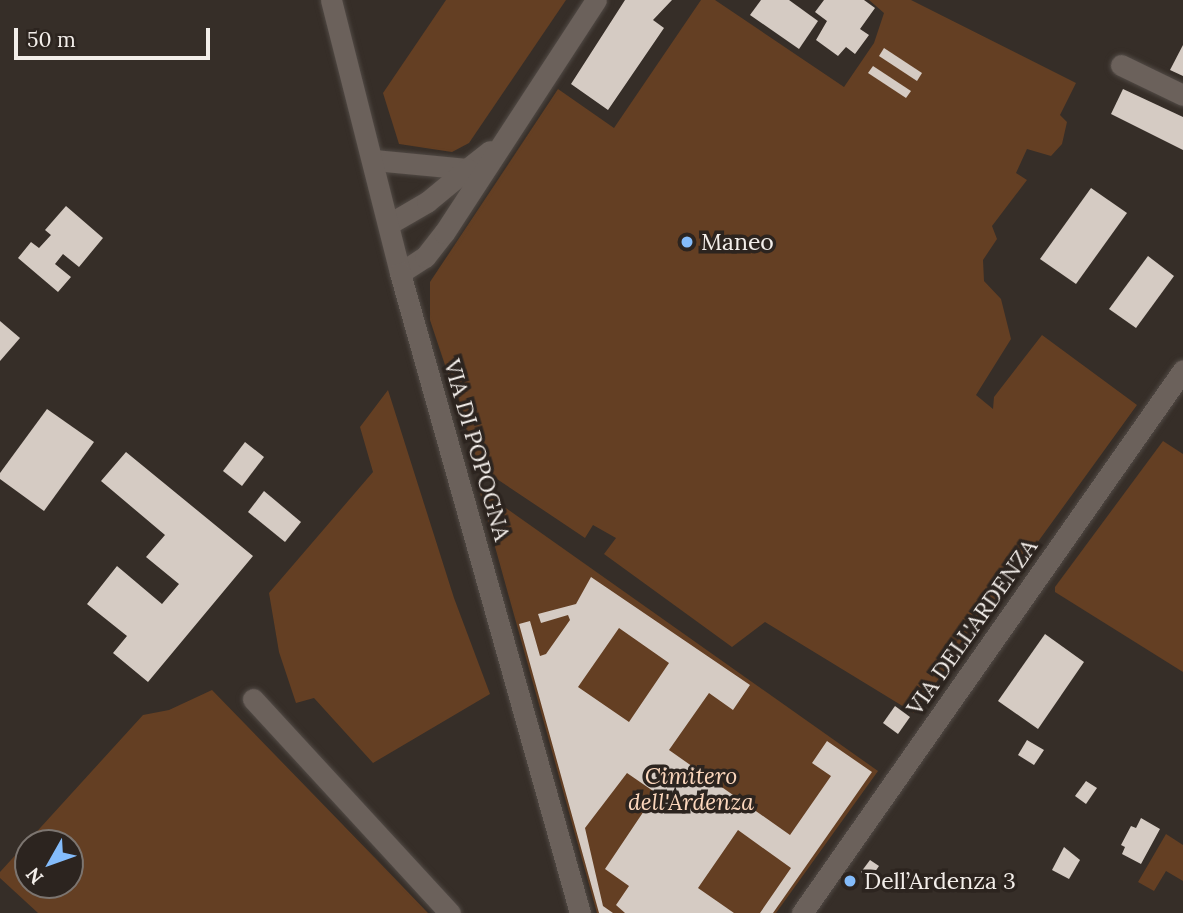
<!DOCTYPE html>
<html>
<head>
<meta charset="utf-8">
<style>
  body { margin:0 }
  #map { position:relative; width:1183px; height:913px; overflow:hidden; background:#362e28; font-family:Lora,serif }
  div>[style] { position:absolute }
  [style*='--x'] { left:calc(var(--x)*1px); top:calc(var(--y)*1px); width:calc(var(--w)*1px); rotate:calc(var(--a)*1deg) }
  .green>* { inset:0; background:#643f23 }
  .building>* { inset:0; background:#d5cbc3 }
  .roads { filter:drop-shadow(0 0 2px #514a45) drop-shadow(0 0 2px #514a45) }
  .street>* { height:21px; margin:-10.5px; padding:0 10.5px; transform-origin:10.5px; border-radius:10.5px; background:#6b615b }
  .secondary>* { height:21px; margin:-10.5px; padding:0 10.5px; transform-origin:10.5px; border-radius:10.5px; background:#6b615b }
  .dots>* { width:19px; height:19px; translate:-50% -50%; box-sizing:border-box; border:4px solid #2c241f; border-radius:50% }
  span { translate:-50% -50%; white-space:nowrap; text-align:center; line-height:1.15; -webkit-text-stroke:7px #2c241f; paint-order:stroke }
  .poi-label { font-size:23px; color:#f3eeea }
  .left { translate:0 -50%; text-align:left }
  .street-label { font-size:23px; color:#f3eeea }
  .park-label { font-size:23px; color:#fcd7bd; font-style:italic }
  .north { position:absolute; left:14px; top:829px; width:70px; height:70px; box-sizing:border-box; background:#2c241f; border:2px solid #7c7570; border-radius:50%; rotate:230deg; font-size:19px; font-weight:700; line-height:28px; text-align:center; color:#f3eeea }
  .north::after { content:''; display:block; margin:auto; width:24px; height:32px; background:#84bcfb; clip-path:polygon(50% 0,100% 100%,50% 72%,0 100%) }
  .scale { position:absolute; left:14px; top:28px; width:196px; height:32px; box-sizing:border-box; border:4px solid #f3eeea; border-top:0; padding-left:9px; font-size:21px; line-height:24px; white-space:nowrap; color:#f3eeea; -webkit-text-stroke:5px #2c241f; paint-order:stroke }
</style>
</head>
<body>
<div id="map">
  <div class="green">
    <div style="clip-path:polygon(446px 0,566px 0,469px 143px,452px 152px,399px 144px,383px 93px)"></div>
    <div style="clip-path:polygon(701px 0,715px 0,844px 87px,874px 43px,884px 13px,869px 0,911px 0,1076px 83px,1060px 115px,1067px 122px,1062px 144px,1051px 156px,1027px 149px,1016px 173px,1027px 180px,992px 226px,997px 239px,983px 260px,984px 281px,1001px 299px,1011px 339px,976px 395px,993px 409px,994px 397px,1042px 335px,1137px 405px,914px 713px,765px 622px,732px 647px,604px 554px,616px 538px,593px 525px,585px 538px,479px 467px,430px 320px,430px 282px,558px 89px,614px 128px)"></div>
    <div style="clip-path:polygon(388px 390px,454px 598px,490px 694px,373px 763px,314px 698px,296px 703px,279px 652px,269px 593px,373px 472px,360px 427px)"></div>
    <div style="clip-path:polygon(1163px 441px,1183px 454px,1183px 672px,1055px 592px,1055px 587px)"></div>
    <div style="clip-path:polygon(479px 489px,878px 771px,776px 913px,597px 913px)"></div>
    <div style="clip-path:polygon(evenodd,212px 690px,377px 860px,428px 913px,38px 913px,0 878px,0 872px,143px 715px,169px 710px,212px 690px,28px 843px,70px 843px,70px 885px,28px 885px,28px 843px)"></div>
    <div style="clip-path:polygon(1166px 834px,1183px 845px,1183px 881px,1166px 871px,1154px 891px,1138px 882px)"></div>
  </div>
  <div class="building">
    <div style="clip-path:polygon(625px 0,672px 0,653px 20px,664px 28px,608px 110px,571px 84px)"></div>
    <div style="clip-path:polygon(761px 0,789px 0,818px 21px,799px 49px,750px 15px)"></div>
    <div style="clip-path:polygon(824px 0,864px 0,875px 8px,860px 29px,869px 35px,855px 54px,846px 47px,838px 56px,816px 40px,827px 21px,815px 12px)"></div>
    <div style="clip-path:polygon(1183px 45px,1183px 76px,1170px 70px)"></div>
    <div style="clip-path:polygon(884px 48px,922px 73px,917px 81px,879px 56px)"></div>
    <div style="clip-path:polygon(873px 66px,911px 91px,906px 98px,868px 73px)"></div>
    <div style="clip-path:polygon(1123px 89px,1183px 117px,1183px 150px,1111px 114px)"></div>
    <div style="clip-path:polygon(1091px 188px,1127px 213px,1076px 284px,1040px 259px)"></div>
    <div style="clip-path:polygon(66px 206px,103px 238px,79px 267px,63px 254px,55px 264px,71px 277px,58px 292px,18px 258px,31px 242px,39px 248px,51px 235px,45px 230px)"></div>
    <div style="clip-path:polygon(1148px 256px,1174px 276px,1136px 328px,1109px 309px)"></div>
    <div style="clip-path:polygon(0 321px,20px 338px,0 361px)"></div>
    <div style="clip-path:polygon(47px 409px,94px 442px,44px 511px,0 479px,0 473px)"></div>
    <div style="clip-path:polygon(245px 442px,264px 457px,242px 486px,223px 471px)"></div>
    <div style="clip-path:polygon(126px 452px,253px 556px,148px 682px,113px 653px,127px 636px,87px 604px,117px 566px,162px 604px,179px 584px,146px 557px,165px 535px,101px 481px)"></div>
    <div style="clip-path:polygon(264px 491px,301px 522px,285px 542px,248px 512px)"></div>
    <div style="clip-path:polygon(evenodd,591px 577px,750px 685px,733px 710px,709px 693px,669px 750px,790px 835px,831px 776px,812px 763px,827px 741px,872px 772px,773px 913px,760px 913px,791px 868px,738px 830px,698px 888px,734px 913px,625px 913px,616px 905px,629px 886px,605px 869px,656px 793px,627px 773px,585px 828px,603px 906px,613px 913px,599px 913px,519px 624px,530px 621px,540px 656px,546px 654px,570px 620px,568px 615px,541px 623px,538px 614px,576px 604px,591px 577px,619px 628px,669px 663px,629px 722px,578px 687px,619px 628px)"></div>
    <div style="clip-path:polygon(1045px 634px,1084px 662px,1038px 729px,998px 701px)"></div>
    <div style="clip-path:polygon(895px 706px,910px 717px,898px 734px,883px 723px)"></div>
    <div style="clip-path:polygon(1027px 740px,1044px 750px,1034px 765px,1018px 755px)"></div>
    <div style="clip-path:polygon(1086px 781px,1097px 788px,1086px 804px,1075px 796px)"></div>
    <div style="clip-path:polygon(1141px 818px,1160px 829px,1141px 864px,1122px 854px,1125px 847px,1121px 845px,1131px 826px,1136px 828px)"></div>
    <div style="clip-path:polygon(1064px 847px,1080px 860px,1069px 879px,1052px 870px)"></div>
    <div style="clip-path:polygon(870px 860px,879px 866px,870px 879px,861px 872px)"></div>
  </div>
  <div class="roads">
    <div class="street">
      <div style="--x:1121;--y:65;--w:69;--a:25.8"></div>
      <div style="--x:374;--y:160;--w:93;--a:5.5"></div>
      <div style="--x:467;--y:169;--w:29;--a:-38"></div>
      <div style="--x:389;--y:224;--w:44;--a:-30.1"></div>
      <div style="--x:427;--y:202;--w:52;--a:-39.5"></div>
      <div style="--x:400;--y:273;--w:30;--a:-33"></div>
      <div style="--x:425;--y:257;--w:31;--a:-52"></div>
      <div style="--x:444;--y:233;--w:278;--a:-56.9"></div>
      <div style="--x:253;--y:699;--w:291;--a:47.4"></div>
    </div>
    <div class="secondary">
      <div style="--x:331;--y:0;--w:282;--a:75.8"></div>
      <div style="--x:400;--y:273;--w:665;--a:74.29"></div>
      <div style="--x:802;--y:913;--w:663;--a:-54.94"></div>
    </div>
  </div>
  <div class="dots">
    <div style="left:687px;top:242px;background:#84bcfb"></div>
    <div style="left:850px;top:881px;background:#84bcfb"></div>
  </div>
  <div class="poi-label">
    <span class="left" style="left:701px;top:242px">Maneo</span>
    <span class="left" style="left:864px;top:881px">Dell’Ardenza 3</span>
  </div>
  <div class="street-label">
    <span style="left:477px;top:450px;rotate:74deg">VIA DI POPOGNA</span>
    <span style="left:972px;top:627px;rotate:-55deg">VIA DELL'ARDENZA</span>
  </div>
  <div class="park-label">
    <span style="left:691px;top:789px">Cimitero<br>dell'Ardenza</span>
  </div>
  <div class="north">N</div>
  <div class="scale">50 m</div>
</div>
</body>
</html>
